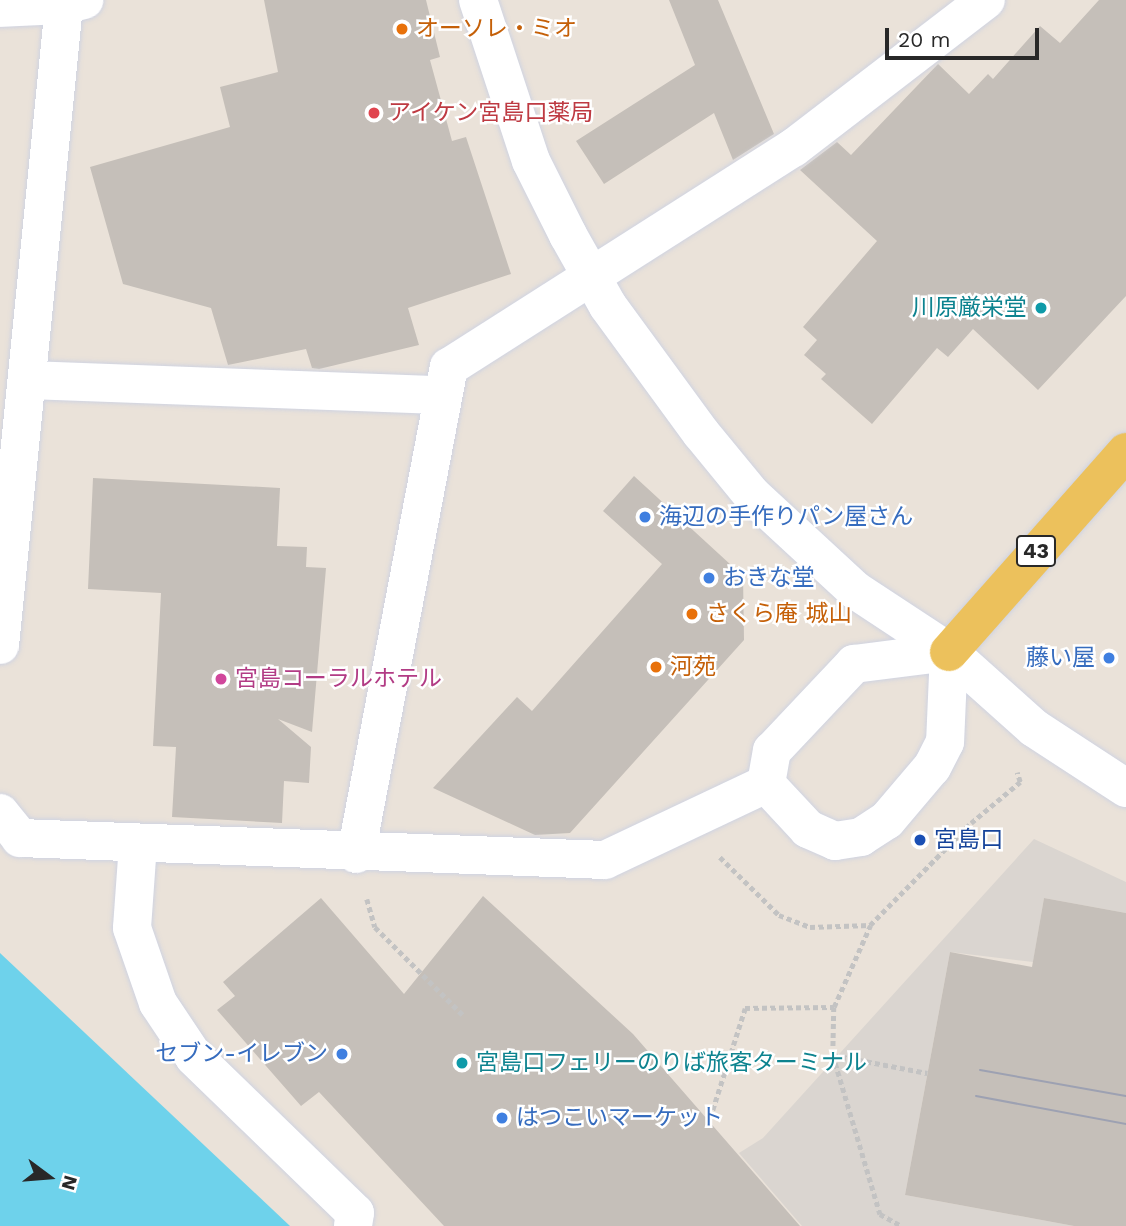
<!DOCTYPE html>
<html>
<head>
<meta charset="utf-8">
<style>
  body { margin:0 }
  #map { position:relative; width:1126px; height:1226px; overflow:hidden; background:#eae2d9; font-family:"Work Sans","Noto Sans JP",sans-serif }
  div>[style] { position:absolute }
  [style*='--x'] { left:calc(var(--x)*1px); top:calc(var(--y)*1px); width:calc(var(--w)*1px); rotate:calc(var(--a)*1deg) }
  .plaza>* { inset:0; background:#dad5d0 }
  .water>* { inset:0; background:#6ed2eb }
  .building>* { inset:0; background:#c5bfb9 }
  .path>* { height:4.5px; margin-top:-2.25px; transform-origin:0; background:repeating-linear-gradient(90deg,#c3c3c3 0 5px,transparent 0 8.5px) }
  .roads { filter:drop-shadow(0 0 2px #cfd3e1) drop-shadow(0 0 2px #cfd3e1) }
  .minor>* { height:38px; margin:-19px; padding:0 19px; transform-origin:19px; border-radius:19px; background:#fff }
  .major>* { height:38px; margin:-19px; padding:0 19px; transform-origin:19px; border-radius:19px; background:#ecc15c }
  .tram>* { height:2px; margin:-1px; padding:0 1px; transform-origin:1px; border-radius:1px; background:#9da1b2 }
  .dots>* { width:19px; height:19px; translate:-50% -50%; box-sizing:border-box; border:4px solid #fff; border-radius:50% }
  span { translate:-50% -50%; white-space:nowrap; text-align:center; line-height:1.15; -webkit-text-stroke:5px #fff; paint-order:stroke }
  .shield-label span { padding:2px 5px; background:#fff; border:2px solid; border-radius:5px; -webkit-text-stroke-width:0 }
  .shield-label { font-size:21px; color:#282828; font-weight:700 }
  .food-label { font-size:23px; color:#c56008 }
  .left { translate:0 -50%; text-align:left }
  .health-label { font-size:23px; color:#be3a42 }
  .culture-label { font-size:23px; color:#0d838f }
  .right { translate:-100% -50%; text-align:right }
  .shop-label { font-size:23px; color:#366cbe }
  .hotel-label { font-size:23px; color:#b23c85 }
  .transit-label { font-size:23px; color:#164399 }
  .north { position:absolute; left:14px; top:1142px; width:70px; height:70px; -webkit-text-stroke:5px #fff; paint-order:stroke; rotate:106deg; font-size:19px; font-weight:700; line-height:28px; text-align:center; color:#282828 }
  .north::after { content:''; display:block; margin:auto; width:24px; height:32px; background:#282828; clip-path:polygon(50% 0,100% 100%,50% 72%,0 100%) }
  .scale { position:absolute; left:885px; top:28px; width:154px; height:32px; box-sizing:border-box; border:4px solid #282828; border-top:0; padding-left:9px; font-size:21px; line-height:24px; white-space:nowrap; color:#282828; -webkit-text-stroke:5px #fff; paint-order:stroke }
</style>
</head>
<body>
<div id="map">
  <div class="plaza">
    <div style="clip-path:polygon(1034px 839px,1126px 882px,1126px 913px,1044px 898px,1033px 962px,950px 952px,905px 1195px,1074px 1226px,802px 1226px,739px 1153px,763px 1138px)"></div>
  </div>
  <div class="water">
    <div style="clip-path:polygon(0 953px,290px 1226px,0 1226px)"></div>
  </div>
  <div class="building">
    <div style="clip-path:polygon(264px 0,426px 0,440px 57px,430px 60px,452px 141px,466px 137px,511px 274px,408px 308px,419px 345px,319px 369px,312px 368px,306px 349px,228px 365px,211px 308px,123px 284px,90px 167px,230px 127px,220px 87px,278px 72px)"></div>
    <div style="clip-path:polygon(669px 0,718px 0,774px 134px,733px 160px,714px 113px,604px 184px,576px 141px,695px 65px)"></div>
    <div style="clip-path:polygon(1099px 0,1126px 0,1126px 296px,1038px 390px,973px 329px,948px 357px,937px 348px,872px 424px,821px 379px,826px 374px,804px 355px,817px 340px,803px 327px,877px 241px,800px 170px,837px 142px,851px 155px,938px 64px,969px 94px,988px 74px,993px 79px,1040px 26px,1060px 43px)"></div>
    <div style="clip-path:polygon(634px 476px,743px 576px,744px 640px,570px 833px,535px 835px,433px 788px,517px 697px,532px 711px,662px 564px,603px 511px)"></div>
    <div style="clip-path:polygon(93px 478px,280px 488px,277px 546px,307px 547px,306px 567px,326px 568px,312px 732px,278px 719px,311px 747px,309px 783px,284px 781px,282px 823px,172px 817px,176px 747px,153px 746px,161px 593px,88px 589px)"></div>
    <div style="clip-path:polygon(483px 896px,633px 1034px,800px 1226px,444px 1226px,319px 1092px,301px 1106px,217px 1010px,235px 996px,223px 982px,321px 898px,404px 994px)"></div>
    <div style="clip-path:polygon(1044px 898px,1126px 913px,1126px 1226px,1074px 1226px,905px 1195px,950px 952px,1032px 967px)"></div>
  </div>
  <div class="path">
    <div style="--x:720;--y:857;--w:83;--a:44.5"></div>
    <div style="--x:779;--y:915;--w:33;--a:21"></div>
    <div style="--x:810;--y:927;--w:60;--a:-1.9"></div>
    <div style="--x:870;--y:925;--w:144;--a:-45.3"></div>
    <div style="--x:971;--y:823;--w:64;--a:-39.9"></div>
    <div style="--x:1020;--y:782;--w:10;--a:-107"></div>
    <div style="--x:367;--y:899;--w:29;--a:74"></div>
    <div style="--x:375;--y:927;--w:124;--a:45"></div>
    <div style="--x:834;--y:1007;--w:48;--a:91.2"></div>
    <div style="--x:833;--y:1055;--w:96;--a:10.8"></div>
    <div style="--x:833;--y:1055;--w:166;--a:73.5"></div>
    <div style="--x:880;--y:1214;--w:25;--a:29"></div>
    <div style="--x:710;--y:1118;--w:115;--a:-72.3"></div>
    <div style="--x:745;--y:1008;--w:89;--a:-0.6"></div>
    <div style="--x:834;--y:1007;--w:89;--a:-66"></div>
  </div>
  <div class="roads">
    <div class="minor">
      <div style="--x:478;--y:0;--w:169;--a:71.8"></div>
      <div style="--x:531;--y:161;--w:83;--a:63.4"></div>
      <div style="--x:568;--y:235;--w:81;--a:60.6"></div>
      <div style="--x:608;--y:306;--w:157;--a:53.8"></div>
      <div style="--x:701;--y:433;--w:80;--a:50.6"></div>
      <div style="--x:752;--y:495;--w:140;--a:42.7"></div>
      <div style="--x:855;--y:590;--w:113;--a:33.4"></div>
      <div style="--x:949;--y:652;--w:114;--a:41.8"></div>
      <div style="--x:1034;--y:728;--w:110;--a:33.1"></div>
      <div style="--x:0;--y:8;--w:64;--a:-2.7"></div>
      <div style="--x:27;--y:380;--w:414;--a:2.1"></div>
      <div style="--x:0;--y:645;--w:643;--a:-84.29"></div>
      <div style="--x:64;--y:5;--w:21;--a:-14"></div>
      <div style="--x:949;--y:652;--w:90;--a:92.5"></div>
      <div style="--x:945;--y:742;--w:28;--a:117"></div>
      <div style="--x:932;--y:767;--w:70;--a:130.3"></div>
      <div style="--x:887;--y:820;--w:31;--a:147"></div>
      <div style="--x:861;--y:837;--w:26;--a:171"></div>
      <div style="--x:835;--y:841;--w:30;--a:-156"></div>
      <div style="--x:808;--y:829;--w:62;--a:-133"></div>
      <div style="--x:766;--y:784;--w:34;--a:-80"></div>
      <div style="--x:772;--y:751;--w:120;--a:-46.7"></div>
      <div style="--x:854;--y:664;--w:96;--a:-7.2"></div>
      <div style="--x:0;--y:813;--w:32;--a:51"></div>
      <div style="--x:20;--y:838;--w:585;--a:2.15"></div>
      <div style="--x:605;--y:860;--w:178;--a:-25.3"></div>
      <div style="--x:138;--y:844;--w:84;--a:94.1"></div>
      <div style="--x:132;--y:928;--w:79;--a:70.9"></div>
      <div style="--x:158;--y:1003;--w:65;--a:56.3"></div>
      <div style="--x:194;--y:1057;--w:224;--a:44.1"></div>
      <div style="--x:355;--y:1213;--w:13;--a:99"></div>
      <div style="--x:356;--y:854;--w:496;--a:-79.2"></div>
      <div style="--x:449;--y:367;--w:408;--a:-32.5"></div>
      <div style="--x:793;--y:148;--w:243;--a:-37.5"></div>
    </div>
    <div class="major">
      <div style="--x:949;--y:652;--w:267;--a:-48.5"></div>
    </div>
  </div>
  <div class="tram">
    <div style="--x:980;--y:1070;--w:148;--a:10.1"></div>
    <div style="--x:976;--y:1096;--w:153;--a:10.6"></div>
  </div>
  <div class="dots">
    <div style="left:402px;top:29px;background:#e8710a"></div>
    <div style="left:374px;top:113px;background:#e0444e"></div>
    <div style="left:1041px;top:308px;background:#0f9aa8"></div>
    <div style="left:645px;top:517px;background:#3f7fe0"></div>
    <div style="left:709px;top:578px;background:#3f7fe0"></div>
    <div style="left:692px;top:614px;background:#e8710a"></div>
    <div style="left:1109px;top:658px;background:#3f7fe0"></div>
    <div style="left:656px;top:667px;background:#e8710a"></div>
    <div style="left:221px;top:679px;background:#d1479c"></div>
    <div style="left:920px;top:840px;background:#1a4fb4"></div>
    <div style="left:342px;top:1054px;background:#3f7fe0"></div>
    <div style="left:462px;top:1063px;background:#0f9aa8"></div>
    <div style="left:502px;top:1118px;background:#3f7fe0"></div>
  </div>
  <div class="shield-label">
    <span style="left:1036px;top:551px">43</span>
  </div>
  <div class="food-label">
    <span class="left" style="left:416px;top:29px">オーソレ・ミオ</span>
    <span class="left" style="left:706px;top:614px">さくら庵 城山</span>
    <span class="left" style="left:670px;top:667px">河苑</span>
  </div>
  <div class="health-label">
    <span class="left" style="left:388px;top:113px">アイケン宮島口薬局</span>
  </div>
  <div class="culture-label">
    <span class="right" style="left:1027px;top:308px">川原厳栄堂</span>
    <span class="left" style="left:476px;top:1063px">宮島口フェリーのりば旅客ターミナル</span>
  </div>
  <div class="shop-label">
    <span class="left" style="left:659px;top:517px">海辺の手作りパン屋さん</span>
    <span class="left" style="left:723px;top:578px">おきな堂</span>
    <span class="right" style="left:1095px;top:658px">藤い屋</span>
    <span class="right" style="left:328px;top:1054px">セブン-イレブン</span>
    <span class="left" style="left:516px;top:1118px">はつこいマーケット</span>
  </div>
  <div class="hotel-label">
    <span class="left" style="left:235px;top:679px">宮島コーラルホテル</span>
  </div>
  <div class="transit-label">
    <span class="left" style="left:934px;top:840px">宮島口</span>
  </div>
  <div class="north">N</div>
  <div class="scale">20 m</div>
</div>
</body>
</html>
